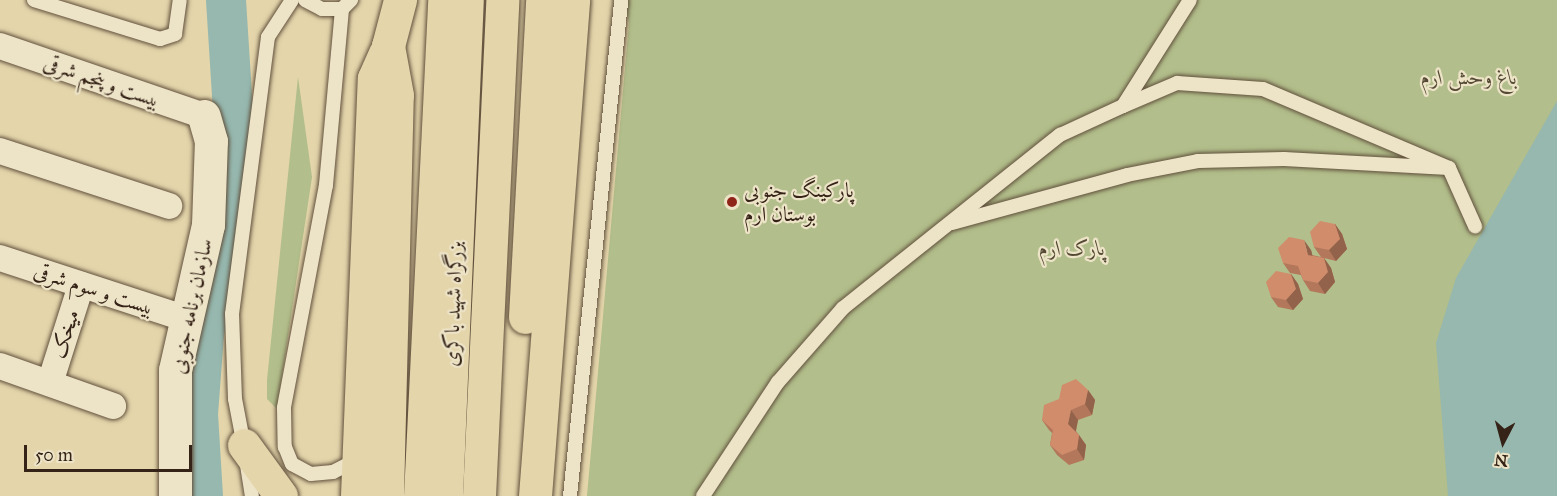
<!DOCTYPE html>
<html>
<head>
<meta charset="utf-8">
<style>
  body { margin:0 }
  #map { position:relative; width:1557px; height:496px; overflow:hidden; background:#e4d5ab; font-family:"IM FELL Great Primer",Amiri,serif }
  div>[style] { position:absolute }
  [style*='--x'] { left:calc(var(--x)*1px); top:calc(var(--y)*1px); width:calc(var(--w)*1px); rotate:calc(var(--a)*1deg) }
  .green>* { inset:0; background:#b2be8b }
  .water>* { inset:0; background:#96b8af }
  .river>* { height:40px; margin:-20px; padding:0 20px; transform-origin:20px; border-radius:20px; background:#96b8af }
  .roads { filter:drop-shadow(0 0 2px #61503c) drop-shadow(0 0 2px #61503c) }
  .service>* { height:14px; margin:-7px; padding:0 7px; transform-origin:7px; border-radius:7px; background:#ede4c8 }
  .minor>* { height:26px; margin:-13px; padding:0 13px; transform-origin:13px; border-radius:13px; background:#ede4c8 }
  .tertiary>* { height:33px; margin:-16.5px; padding:0 16.5px; transform-origin:16.5px; border-radius:16.5px; background:#ede4c8 }
  .trunk>* { height:33px; margin:-16.5px; padding:0 16.5px; transform-origin:16.5px; border-radius:16.5px; background:#e4d5ab }
  .wall>* { inset:0; background:#b3785c }
  .shaded-wall>* { inset:0; background:#92624b }
  .building>* { inset:0; background:#d08c6b }
  .dots>* { width:16px; height:16px; translate:-50% -50%; box-sizing:border-box; border:3px solid #ede4c8; border-radius:50% }
  span { translate:-50% -50%; white-space:nowrap; text-align:center; line-height:1.15; -webkit-text-stroke:4.5px #ede4c8; paint-order:stroke }
  .park-label { font-size:21px; color:#544a34; font-style:italic }
  .street-label { font-size:21px; color:#352317 }
  .poi-label { font-size:21px; color:#352317 }
  .left { translate:0 -50%; text-align:left }
  .north { position:absolute; left:1473px; top:412px; width:60px; height:60px; -webkit-text-stroke:4px #ede4c8; paint-order:stroke; rotate:186deg; font-size:16px; font-weight:700; line-height:24px; text-align:center; color:#352317 }
  .north::after { content:''; display:block; margin:auto; width:21px; height:27px; background:#352317; clip-path:polygon(50% 0,100% 100%,50% 72%,0 100%) }
  .scale { position:absolute; left:24px; top:445px; width:168px; height:27px; box-sizing:border-box; border:3px solid #352317; border-top:0; padding-left:8px; font-size:18px; line-height:21px; white-space:nowrap; color:#352317; -webkit-text-stroke:4px #ede4c8; paint-order:stroke }
</style>
</head>
<body>
<div id="map">
  <div class="green">
    <div style="clip-path:polygon(624px 0,1557px 0,1557px 496px,587px 496px,629px 23px)"></div>
    <div style="clip-path:polygon(298px 77px,312px 177px,277px 409px,267px 399px,267px 380px)"></div>
  </div>
  <div class="water">
    <div style="clip-path:polygon(1557px 101px,1557px 496px,1448px 496px,1436px 343px,1456px 278px)"></div>
  </div>
  <div class="river">
    <div style="--x:203;--y:496;--w:82;--a:-93.5"></div>
    <div style="--x:198;--y:414;--w:80;--a:-85.7"></div>
    <div style="--x:204;--y:334;--w:134;--a:-77.5"></div>
    <div style="--x:233;--y:203;--w:44;--a:-86.1"></div>
    <div style="--x:236;--y:159;--w:159;--a:-93.6"></div>
  </div>
  <div class="roads">
    <div class="service">
      <div style="--x:34;--y:0;--w:132;--a:17.2"></div>
      <div style="--x:160;--y:39;--w:16;--a:-18"></div>
      <div style="--x:175;--y:34;--w:34;--a:-82"></div>
      <div style="--x:305;--y:0;--w:19;--a:28"></div>
      <div style="--x:322;--y:9;--w:20;--a:0"></div>
      <div style="--x:342;--y:9;--w:13;--a:-45"></div>
      <div style="--x:342;--y:9;--w:177;--a:95.2"></div>
      <div style="--x:326;--y:185;--w:227;--a:100.7"></div>
      <div style="--x:284;--y:408;--w:39;--a:89"></div>
      <div style="--x:285;--y:447;--w:18;--a:68"></div>
      <div style="--x:292;--y:464;--w:21;--a:28"></div>
      <div style="--x:311;--y:474;--w:22;--a:-5"></div>
      <div style="--x:333;--y:472;--w:27;--a:-27"></div>
      <div style="--x:1123;--y:106;--w:59;--a:-23.1"></div>
      <div style="--x:1177;--y:83;--w:86;--a:4"></div>
      <div style="--x:1263;--y:89;--w:202;--a:23"></div>
      <div style="--x:1449;--y:168;--w:64;--a:65.9"></div>
      <div style="--x:952;--y:223;--w:181;--a:-15.3"></div>
      <div style="--x:1127;--y:175;--w:72;--a:-11.2"></div>
      <div style="--x:1198;--y:161;--w:86;--a:-1.3"></div>
      <div style="--x:1284;--y:159;--w:165;--a:3.1"></div>
      <div style="--x:244;--y:446;--w:48;--a:-100.8"></div>
      <div style="--x:235;--y:399;--w:85;--a:-92"></div>
      <div style="--x:232;--y:314;--w:279;--a:-82.6"></div>
      <div style="--x:268;--y:37;--w:44;--a:-57"></div>
      <div style="--x:247;--y:465;--w:31;--a:81"></div>
      <div style="--x:570;--y:496;--w:499;--a:-84.1"></div>
      <div style="--x:703;--y:496;--w:136;--a:-56.7"></div>
      <div style="--x:778;--y:382;--w:98;--a:-48.7"></div>
      <div style="--x:843;--y:308;--w:278;--a:-38.6"></div>
      <div style="--x:1060;--y:135;--w:69;--a:-24.7"></div>
      <div style="--x:1123;--y:106;--w:125;--a:-57.7"></div>
    </div>
    <div class="minor">
      <div style="--x:0;--y:46;--w:216;--a:18.9"></div>
      <div style="--x:0;--y:151;--w:178;--a:18"></div>
      <div style="--x:0;--y:258;--w:197;--a:18.1"></div>
      <div style="--x:0;--y:366;--w:120;--a:19.5"></div>
      <div style="--x:50;--y:383;--w:103;--a:-72.4"></div>
    </div>
    <div class="tertiary">
      <div style="--x:175;--y:496;--w:126;--a:-90"></div>
      <div style="--x:175;--y:370;--w:149;--a:-77.2"></div>
      <div style="--x:208;--y:225;--w:84;--a:-88"></div>
      <div style="--x:211;--y:141;--w:26;--a:-106"></div>
    </div>
    <div class="trunk">
      <div style="--x:525;--y:317;--w:317;--a:-86.9"></div>
      <div style="--x:244;--y:445;--w:63;--a:54"></div>
      <div style="--x:357;--y:496;--w:418;--a:-87.7"></div>
      <div style="--x:374;--y:78;--w:27;--a:-66"></div>
      <div style="--x:387;--y:496;--w:401;--a:-88.6"></div>
      <div style="--x:397;--y:95;--w:50;--a:-100.4"></div>
      <div style="--x:388;--y:46;--w:48;--a:-75.4"></div>
      <div style="--x:420;--y:496;--w:497;--a:-87.2"></div>
      <div style="--x:446;--y:496;--w:496;--a:-87.6"></div>
      <div style="--x:479;--y:496;--w:497;--a:-87.3"></div>
      <div style="--x:535;--y:496;--w:497;--a:-85.6"></div>
    </div>
  </div>
  <div class="wall">
    <div style="clip-path:polygon(1335px 224px,1342px 234px,1347px 249px,1336px 261px,1324px 258px,1331px 268px,1335px 282px,1325px 294px,1310px 291px,1303px 280px,1301px 275px,1290px 273px,1283px 263px,1311px 250px,1312px 255px,1321px 257px,1314px 247px)"></div>
    <div style="clip-path:polygon(1291px 274px,1298px 284px,1303px 299px,1293px 310px,1278px 307px,1271px 297px)"></div>
    <div style="clip-path:polygon(1088px 390px,1095px 400px,1092px 415px,1078px 420px,1076px 431px,1086px 445px,1084px 460px,1069px 465px,1057px 455px,1050px 445px,1052px 433px,1049px 430px,1042px 420px)"></div>
  </div>
  <div class="shaded-wall">
    <div style="clip-path:polygon(1335px 224px,1342px 234px,1347px 249px,1336px 261px,1329px 250px)"></div>
    <div style="clip-path:polygon(1304px 240px,1311px 250px,1315px 265px,1308px 255px)"></div>
    <div style="clip-path:polygon(1324px 258px,1331px 268px,1335px 282px,1325px 294px,1318px 283px)"></div>
    <div style="clip-path:polygon(1291px 274px,1298px 284px,1303px 299px,1293px 310px,1286px 300px)"></div>
    <div style="clip-path:polygon(1088px 390px,1095px 400px,1092px 415px,1085px 404px)"></div>
    <div style="clip-path:polygon(1071px 410px,1078px 420px,1075px 435px,1068px 424px)"></div>
    <div style="clip-path:polygon(1079px 435px,1086px 445px,1084px 460px,1077px 449px)"></div>
  </div>
  <div class="building">
    <div style="clip-path:polygon(1320px 221px,1335px 224px,1340px 239px,1329px 250px,1314px 247px,1310px 232px)"></div>
    <div style="clip-path:polygon(1289px 237px,1304px 240px,1308px 255px,1324px 258px,1328px 272px,1318px 283px,1303px 280px,1298px 266px,1283px 263px,1278px 248px)"></div>
    <div style="clip-path:polygon(1276px 271px,1291px 274px,1296px 289px,1286px 300px,1271px 297px,1266px 282px)"></div>
    <div style="clip-path:polygon(1076px 379px,1088px 390px,1085px 404px,1071px 410px,1068px 424px,1079px 435px,1077px 449px,1062px 455px,1050px 445px,1053px 430px,1042px 420px,1044px 405px,1059px 399px,1062px 385px)"></div>
  </div>
  <div class="dots">
    <div style="left:732px;top:202px;background:#8f2418"></div>
  </div>
  <div class="park-label">
    <span style="left:1469px;top:77px">باغ وحش ارم</span>
    <span style="left:1072px;top:248px">پارک ارم</span>
  </div>
  <div class="street-label">
    <span style="left:102px;top:81px;rotate:19deg">بیست و پنجم شرقی</span>
    <span style="left:94px;top:289px;rotate:18deg">بیست و سوم شرقی</span>
    <span style="left:453px;top:304px;rotate:-88deg">بزرگراه شهید باکری</span>
    <span style="left:191px;top:306px;rotate:-78deg">سازمان برنامه جنوبی</span>
    <span style="left:65px;top:334px;rotate:-72deg">میخک</span>
  </div>
  <div class="poi-label">
    <span class="left" style="left:744px;top:202px">پارکینگ جنوبی<br>بوستان ارم</span>
  </div>
  <div class="north">N</div>
  <div class="scale">50 m</div>
</div>
</body>
</html>
